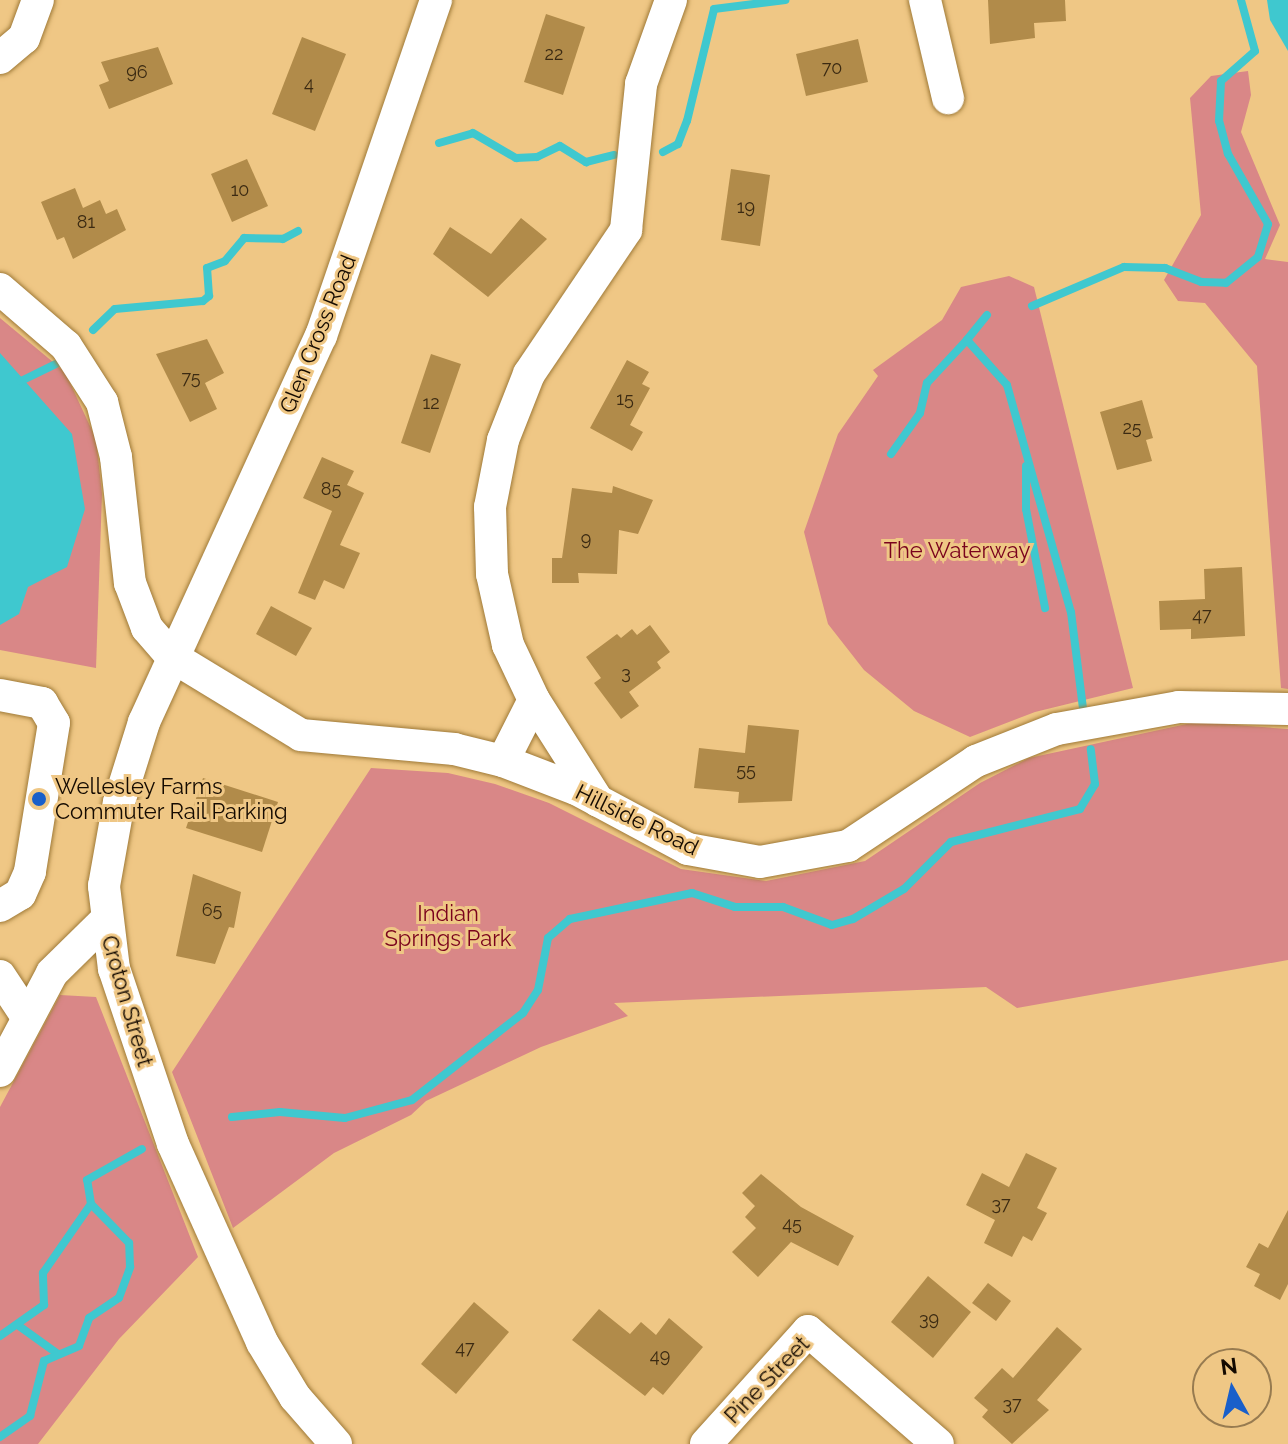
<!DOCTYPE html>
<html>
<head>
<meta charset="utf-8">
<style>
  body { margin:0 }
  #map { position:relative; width:1288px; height:1444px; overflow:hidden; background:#efc785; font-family:Raleway,sans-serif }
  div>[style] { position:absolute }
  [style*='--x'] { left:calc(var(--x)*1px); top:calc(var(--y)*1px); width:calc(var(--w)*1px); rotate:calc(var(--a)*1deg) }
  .green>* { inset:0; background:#d98787 }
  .water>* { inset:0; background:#3fc8cf }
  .stream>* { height:8px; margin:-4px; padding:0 4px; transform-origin:4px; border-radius:4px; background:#3fc8cf }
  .building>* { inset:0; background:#b18b4a }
  .roads { filter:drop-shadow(0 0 2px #9f7a38) drop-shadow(0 0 2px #9f7a38) }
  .minor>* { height:32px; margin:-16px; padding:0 16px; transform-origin:16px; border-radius:16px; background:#fff }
  .dots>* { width:22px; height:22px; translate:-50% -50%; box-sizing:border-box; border:4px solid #efc785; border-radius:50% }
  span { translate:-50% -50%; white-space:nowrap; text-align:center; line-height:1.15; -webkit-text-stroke:6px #efc785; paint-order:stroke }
  .number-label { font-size:18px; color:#3b2a12 }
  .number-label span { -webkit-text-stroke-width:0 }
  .street-label { font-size:22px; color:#140a00 }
  .park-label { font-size:22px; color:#79021d }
  .poi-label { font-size:22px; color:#140a00 }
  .left { translate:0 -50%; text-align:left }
  .north { position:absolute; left:1192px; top:1348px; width:80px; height:80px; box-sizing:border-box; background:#efc785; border:2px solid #977b50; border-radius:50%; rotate:352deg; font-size:22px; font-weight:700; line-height:32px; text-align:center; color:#140a00 }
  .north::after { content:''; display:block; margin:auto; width:28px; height:36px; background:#195fca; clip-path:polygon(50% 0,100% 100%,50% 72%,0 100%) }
</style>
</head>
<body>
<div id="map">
  <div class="green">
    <div style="clip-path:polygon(1248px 71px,1251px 95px,1241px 132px,1280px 225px,1265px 259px,1288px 262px,1288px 689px,1281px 688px,1257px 366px,1205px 303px,1178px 301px,1164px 280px,1201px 215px,1190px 98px,1211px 76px)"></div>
    <div style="clip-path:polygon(1009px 276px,1034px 287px,1133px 688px,1035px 712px,970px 737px,914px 711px,864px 670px,828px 624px,804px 532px,838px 434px,878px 376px,873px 370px,942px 320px,961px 287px)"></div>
    <div style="clip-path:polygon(0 318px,65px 372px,96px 439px,102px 494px,96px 668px,0 650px)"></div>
    <div style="clip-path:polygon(1196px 722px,1288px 729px,1288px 960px,1017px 1008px,986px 987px,614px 1003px,628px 1016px,541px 1047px,426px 1101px,411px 1115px,334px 1153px,233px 1228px,172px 1072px,371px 768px,448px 773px,495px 784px,549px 803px,681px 869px,766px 881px,865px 861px,980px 783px,1029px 758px)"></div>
    <div style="clip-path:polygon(60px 995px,96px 997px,198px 1257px,119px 1339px,38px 1444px,0 1444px,0 1107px)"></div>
  </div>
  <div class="water">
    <div style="clip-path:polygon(1267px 0,1288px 0,1288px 51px,1270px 20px)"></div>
    <div style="clip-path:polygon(0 353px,72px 434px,85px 509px,67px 567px,28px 587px,19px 614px,0 625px)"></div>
  </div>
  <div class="stream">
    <div style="--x:439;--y:143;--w:35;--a:-16"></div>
    <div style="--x:473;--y:133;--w:50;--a:30.2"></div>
    <div style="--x:516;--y:158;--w:21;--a:-3"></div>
    <div style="--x:537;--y:157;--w:25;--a:-26"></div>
    <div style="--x:560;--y:146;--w:31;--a:32"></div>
    <div style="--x:586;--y:162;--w:29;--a:-14"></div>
    <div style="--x:663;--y:152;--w:17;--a:-28"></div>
    <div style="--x:678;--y:144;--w:25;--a:-69"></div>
    <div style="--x:687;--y:121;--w:115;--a:-76.4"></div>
    <div style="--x:714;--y:9;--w:72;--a:-7.2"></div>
    <div style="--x:1032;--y:306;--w:100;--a:-23"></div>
    <div style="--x:1124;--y:267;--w:41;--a:1.4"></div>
    <div style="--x:1165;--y:268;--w:39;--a:21"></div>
    <div style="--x:1201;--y:282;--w:25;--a:2"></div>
    <div style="--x:1226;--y:283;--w:41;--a:-39.1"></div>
    <div style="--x:1258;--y:257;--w:34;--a:-73"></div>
    <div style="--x:1268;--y:224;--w:81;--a:-119.7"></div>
    <div style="--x:1228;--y:154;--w:34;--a:-105"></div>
    <div style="--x:1219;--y:121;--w:40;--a:-87.1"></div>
    <div style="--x:1221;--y:81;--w:45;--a:-41.4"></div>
    <div style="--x:1255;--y:51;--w:53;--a:-105.4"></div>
    <div style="--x:987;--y:315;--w:32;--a:129"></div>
    <div style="--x:967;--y:340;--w:60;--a:48.4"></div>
    <div style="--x:1007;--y:385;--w:236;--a:74.3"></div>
    <div style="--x:1071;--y:612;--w:97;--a:82.9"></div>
    <div style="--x:93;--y:330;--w:30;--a:-44"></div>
    <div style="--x:115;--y:309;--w:88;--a:-5.2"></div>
    <div style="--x:203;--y:301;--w:8;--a:-40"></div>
    <div style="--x:209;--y:296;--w:28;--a:-94"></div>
    <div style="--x:207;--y:268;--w:19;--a:-21"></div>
    <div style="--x:225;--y:261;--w:30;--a:-50"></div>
    <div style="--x:244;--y:238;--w:39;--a:1"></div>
    <div style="--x:283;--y:239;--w:17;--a:-28"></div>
    <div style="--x:21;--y:381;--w:39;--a:-26"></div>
    <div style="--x:891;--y:454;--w:50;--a:-54.7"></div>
    <div style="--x:920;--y:413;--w:31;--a:-77"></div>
    <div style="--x:927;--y:383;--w:59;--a:-47.1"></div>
    <div style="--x:1026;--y:466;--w:43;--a:90"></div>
    <div style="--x:1026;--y:509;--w:101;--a:79.1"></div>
    <div style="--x:232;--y:1117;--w:48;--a:-5.9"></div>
    <div style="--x:280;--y:1112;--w:65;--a:5.3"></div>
    <div style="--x:345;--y:1118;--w:69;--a:-15"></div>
    <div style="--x:412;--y:1100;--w:141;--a:-38.1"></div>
    <div style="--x:523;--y:1013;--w:27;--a:-57"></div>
    <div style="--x:538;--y:990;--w:53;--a:-79.1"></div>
    <div style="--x:548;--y:938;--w:29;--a:-41"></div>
    <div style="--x:570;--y:919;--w:125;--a:-12"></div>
    <div style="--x:692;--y:893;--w:45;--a:18"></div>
    <div style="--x:735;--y:907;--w:48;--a:0"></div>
    <div style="--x:783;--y:907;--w:52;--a:20.2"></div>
    <div style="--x:832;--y:925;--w:22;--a:-16"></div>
    <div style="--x:853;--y:919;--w:59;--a:-30.5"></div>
    <div style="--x:904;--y:889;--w:66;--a:-45"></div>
    <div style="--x:951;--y:842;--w:133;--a:-14.3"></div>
    <div style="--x:1080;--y:809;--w:29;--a:-59"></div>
    <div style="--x:1095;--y:784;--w:35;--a:-97"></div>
    <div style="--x:19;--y:1326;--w:48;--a:35.7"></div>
    <div style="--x:0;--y:1336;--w:54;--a:-35.2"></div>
    <div style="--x:44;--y:1305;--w:32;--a:-92"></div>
    <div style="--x:43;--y:1273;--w:84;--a:-55.2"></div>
    <div style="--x:91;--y:1204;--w:24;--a:-99"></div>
    <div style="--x:87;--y:1180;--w:63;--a:-29.4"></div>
    <div style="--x:0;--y:1437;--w:37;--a:-35"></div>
    <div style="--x:30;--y:1416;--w:57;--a:-75.7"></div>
    <div style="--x:44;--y:1361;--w:38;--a:-23"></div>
    <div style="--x:79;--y:1346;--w:30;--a:-70"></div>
    <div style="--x:89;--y:1318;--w:36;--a:-34"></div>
    <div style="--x:119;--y:1298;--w:33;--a:-70"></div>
    <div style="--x:130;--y:1267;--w:24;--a:-92"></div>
    <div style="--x:129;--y:1243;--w:54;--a:-134.3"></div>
  </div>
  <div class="building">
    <div style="clip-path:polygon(988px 0,1065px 0,1066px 21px,1034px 23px,1035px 38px,990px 44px)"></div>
    <div style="clip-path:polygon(546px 14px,585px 27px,563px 95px,524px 82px)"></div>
    <div style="clip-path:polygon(302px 37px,346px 54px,315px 131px,272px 114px)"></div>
    <div style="clip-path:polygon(858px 39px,868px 82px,806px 96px,796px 54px)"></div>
    <div style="clip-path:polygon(158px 47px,173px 84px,109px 109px,99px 85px,109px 81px,101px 62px)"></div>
    <div style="clip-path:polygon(247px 159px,268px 206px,232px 222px,211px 174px)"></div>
    <div style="clip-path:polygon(731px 169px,770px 175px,760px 246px,721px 240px)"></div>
    <div style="clip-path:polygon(75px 188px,83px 208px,100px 200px,106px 214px,117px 209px,126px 230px,73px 259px,64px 237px,57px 240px,41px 202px)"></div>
    <div style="clip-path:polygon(521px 218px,547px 239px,488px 297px,433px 254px,450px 227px,491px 254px)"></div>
    <div style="clip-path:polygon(207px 339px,224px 373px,205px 383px,217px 409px,190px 422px,156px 354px)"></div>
    <div style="clip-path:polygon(431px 354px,461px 364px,430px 453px,401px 443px)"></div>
    <div style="clip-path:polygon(627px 360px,649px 372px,642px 384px,650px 388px,630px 425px,643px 432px,632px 451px,590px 428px)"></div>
    <div style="clip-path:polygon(1142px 400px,1153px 438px,1146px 440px,1152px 461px,1117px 470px,1100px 412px)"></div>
    <div style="clip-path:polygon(322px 457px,354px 471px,347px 485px,364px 493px,340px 545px,360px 553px,344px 589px,324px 580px,315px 600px,298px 593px,332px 511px,303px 498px)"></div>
    <div style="clip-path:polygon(613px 486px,653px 500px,638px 534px,619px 530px,617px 574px,578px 573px,579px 583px,552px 583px,552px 558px,562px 558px,572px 488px,612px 493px)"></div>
    <div style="clip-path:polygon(1242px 567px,1245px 636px,1191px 639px,1191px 629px,1160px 630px,1159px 601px,1205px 599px,1204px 569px)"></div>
    <div style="clip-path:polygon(271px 606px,312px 628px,296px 656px,256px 634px)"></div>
    <div style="clip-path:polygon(650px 625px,670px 652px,657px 662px,661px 668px,629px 692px,639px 706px,621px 719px,594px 683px,601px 678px,586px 657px,617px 634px,621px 638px,632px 629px,637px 635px)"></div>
    <div style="clip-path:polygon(748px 725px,799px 730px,792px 801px,738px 803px,739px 792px,694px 788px,699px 748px,745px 753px)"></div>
    <div style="clip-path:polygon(203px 778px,278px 802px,262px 852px,186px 828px)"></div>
    <div style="clip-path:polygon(193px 874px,241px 892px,234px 928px,229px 927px,215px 964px,176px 956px)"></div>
    <div style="clip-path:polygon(1026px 1153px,1057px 1168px,1037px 1208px,1047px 1213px,1032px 1241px,1023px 1236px,1012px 1257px,984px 1243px,995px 1220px,966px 1205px,982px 1173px,1009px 1187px)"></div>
    <div style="clip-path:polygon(761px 1174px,801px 1207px,854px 1236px,838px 1266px,791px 1242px,758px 1277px,732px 1252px,756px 1228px,745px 1217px,755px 1206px,742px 1193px)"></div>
    <div style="clip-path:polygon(1288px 1210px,1288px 1284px,1280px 1300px,1254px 1286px,1260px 1274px,1246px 1267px,1259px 1243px,1268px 1248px)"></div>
    <div style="clip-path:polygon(928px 1276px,971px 1312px,933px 1358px,891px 1322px)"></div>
    <div style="clip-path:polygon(988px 1283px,1011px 1301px,996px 1321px,972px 1303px)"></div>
    <div style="clip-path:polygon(474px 1302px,509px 1332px,456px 1394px,421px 1364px)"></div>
    <div style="clip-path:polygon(599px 1309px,630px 1334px,641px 1322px,656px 1335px,669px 1318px,703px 1347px,663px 1395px,653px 1387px,645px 1396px,572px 1340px)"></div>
    <div style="clip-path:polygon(1057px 1327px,1082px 1349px,1037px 1400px,1049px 1410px,1012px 1444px,982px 1417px,988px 1410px,974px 1398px,1002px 1368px,1013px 1378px)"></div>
  </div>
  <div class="roads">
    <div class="minor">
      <div style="--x:925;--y:0;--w:101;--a:76.8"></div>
      <div style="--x:0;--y:58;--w:31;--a:-40"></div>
      <div style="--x:24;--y:38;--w:40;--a:-69.8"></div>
      <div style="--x:0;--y:289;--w:87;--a:40.8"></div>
      <div style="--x:66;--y:346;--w:67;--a:57.3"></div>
      <div style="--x:102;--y:402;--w:57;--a:75.7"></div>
      <div style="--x:116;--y:457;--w:127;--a:83.7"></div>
      <div style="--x:130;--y:583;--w:48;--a:69.3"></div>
      <div style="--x:147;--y:628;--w:37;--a:49"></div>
      <div style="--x:171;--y:656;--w:152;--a:31.3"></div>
      <div style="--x:301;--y:735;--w:154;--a:5.2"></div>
      <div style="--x:454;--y:749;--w:50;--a:13.8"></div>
      <div style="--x:503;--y:761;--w:78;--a:21"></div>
      <div style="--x:576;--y:789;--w:127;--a:28.2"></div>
      <div style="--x:688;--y:849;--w:73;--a:10.2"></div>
      <div style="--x:760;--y:862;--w:89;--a:-10.3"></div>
      <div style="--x:848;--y:846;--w:154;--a:-33.6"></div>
      <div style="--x:976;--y:761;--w:87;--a:-21.6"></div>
      <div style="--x:1057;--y:729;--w:124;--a:-10.2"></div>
      <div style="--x:1179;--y:707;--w:109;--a:1.1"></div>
      <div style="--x:0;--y:695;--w:43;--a:10.8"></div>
      <div style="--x:42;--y:703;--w:23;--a:59"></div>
      <div style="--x:54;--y:723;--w:151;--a:99.2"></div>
      <div style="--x:30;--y:872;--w:24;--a:114"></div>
      <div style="--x:20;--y:894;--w:23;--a:149"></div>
      <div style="--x:503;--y:761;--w:68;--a:-63.1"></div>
      <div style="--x:598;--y:801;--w:120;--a:-122.4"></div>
      <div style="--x:534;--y:700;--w:61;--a:-115.3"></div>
      <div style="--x:508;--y:645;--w:73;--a:-102.7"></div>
      <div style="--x:492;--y:574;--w:67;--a:-91.7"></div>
      <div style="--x:490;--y:507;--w:68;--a:-79"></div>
      <div style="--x:503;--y:440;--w:71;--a:-68.5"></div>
      <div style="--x:529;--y:374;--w:174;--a:-56"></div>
      <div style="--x:626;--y:230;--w:147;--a:-84.1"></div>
      <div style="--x:641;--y:84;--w:89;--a:-70.3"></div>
      <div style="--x:0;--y:976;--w:49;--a:56.6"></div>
      <div style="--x:0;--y:1071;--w:111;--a:-62"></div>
      <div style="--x:52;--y:973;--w:74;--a:-44.5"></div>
      <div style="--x:336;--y:1444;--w:62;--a:-131.1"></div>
      <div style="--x:295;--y:1397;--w:64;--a:-121"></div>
      <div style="--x:262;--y:1342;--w:217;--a:-114.2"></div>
      <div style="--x:173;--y:1144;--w:185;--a:-108.6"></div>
      <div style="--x:114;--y:969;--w:84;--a:-96.9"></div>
      <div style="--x:104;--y:886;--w:85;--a:-79.9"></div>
      <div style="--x:119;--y:802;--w:84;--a:-72.6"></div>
      <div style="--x:144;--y:722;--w:425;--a:-65.4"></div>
      <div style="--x:321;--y:336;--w:355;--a:-71.1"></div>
      <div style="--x:706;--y:1444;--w:152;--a:-47.9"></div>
      <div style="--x:808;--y:1331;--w:172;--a:41"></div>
    </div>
  </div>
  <div class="dots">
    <div style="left:39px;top:799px;background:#195fca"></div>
  </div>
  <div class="number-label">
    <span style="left:554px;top:54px">22</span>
    <span style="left:832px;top:68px">70</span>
    <span style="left:137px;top:72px">96</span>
    <span style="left:309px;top:84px">4</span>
    <span style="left:240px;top:190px">10</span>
    <span style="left:746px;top:207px">19</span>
    <span style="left:86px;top:222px">81</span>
    <span style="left:191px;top:378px">75</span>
    <span style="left:625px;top:399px">15</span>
    <span style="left:431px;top:403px">12</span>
    <span style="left:1132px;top:428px">25</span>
    <span style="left:331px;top:489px">85</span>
    <span style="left:586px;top:539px">9</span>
    <span style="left:1202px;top:615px">47</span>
    <span style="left:626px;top:673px">3</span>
    <span style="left:746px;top:770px">55</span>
    <span style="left:212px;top:910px">65</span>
    <span style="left:1001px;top:1204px">37</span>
    <span style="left:792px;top:1224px">45</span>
    <span style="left:929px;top:1319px">39</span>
    <span style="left:465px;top:1348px">47</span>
    <span style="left:660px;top:1356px">49</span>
    <span style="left:1012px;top:1404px">37</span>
  </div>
  <div class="street-label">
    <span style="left:318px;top:334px;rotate:-68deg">Glen Cross Road</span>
    <span style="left:637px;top:820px;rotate:26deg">Hillside Road</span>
    <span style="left:127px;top:1001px;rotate:74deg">Croton Street</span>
    <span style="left:767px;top:1380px;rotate:-46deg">Pine Street</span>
  </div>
  <div class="park-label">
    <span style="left:957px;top:551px">The Waterway</span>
    <span style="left:448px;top:926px">Indian<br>Springs Park</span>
  </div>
  <div class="poi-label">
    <span class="left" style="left:55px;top:799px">Wellesley Farms<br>Commuter Rail Parking</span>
  </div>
  <div class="north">N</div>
</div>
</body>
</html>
